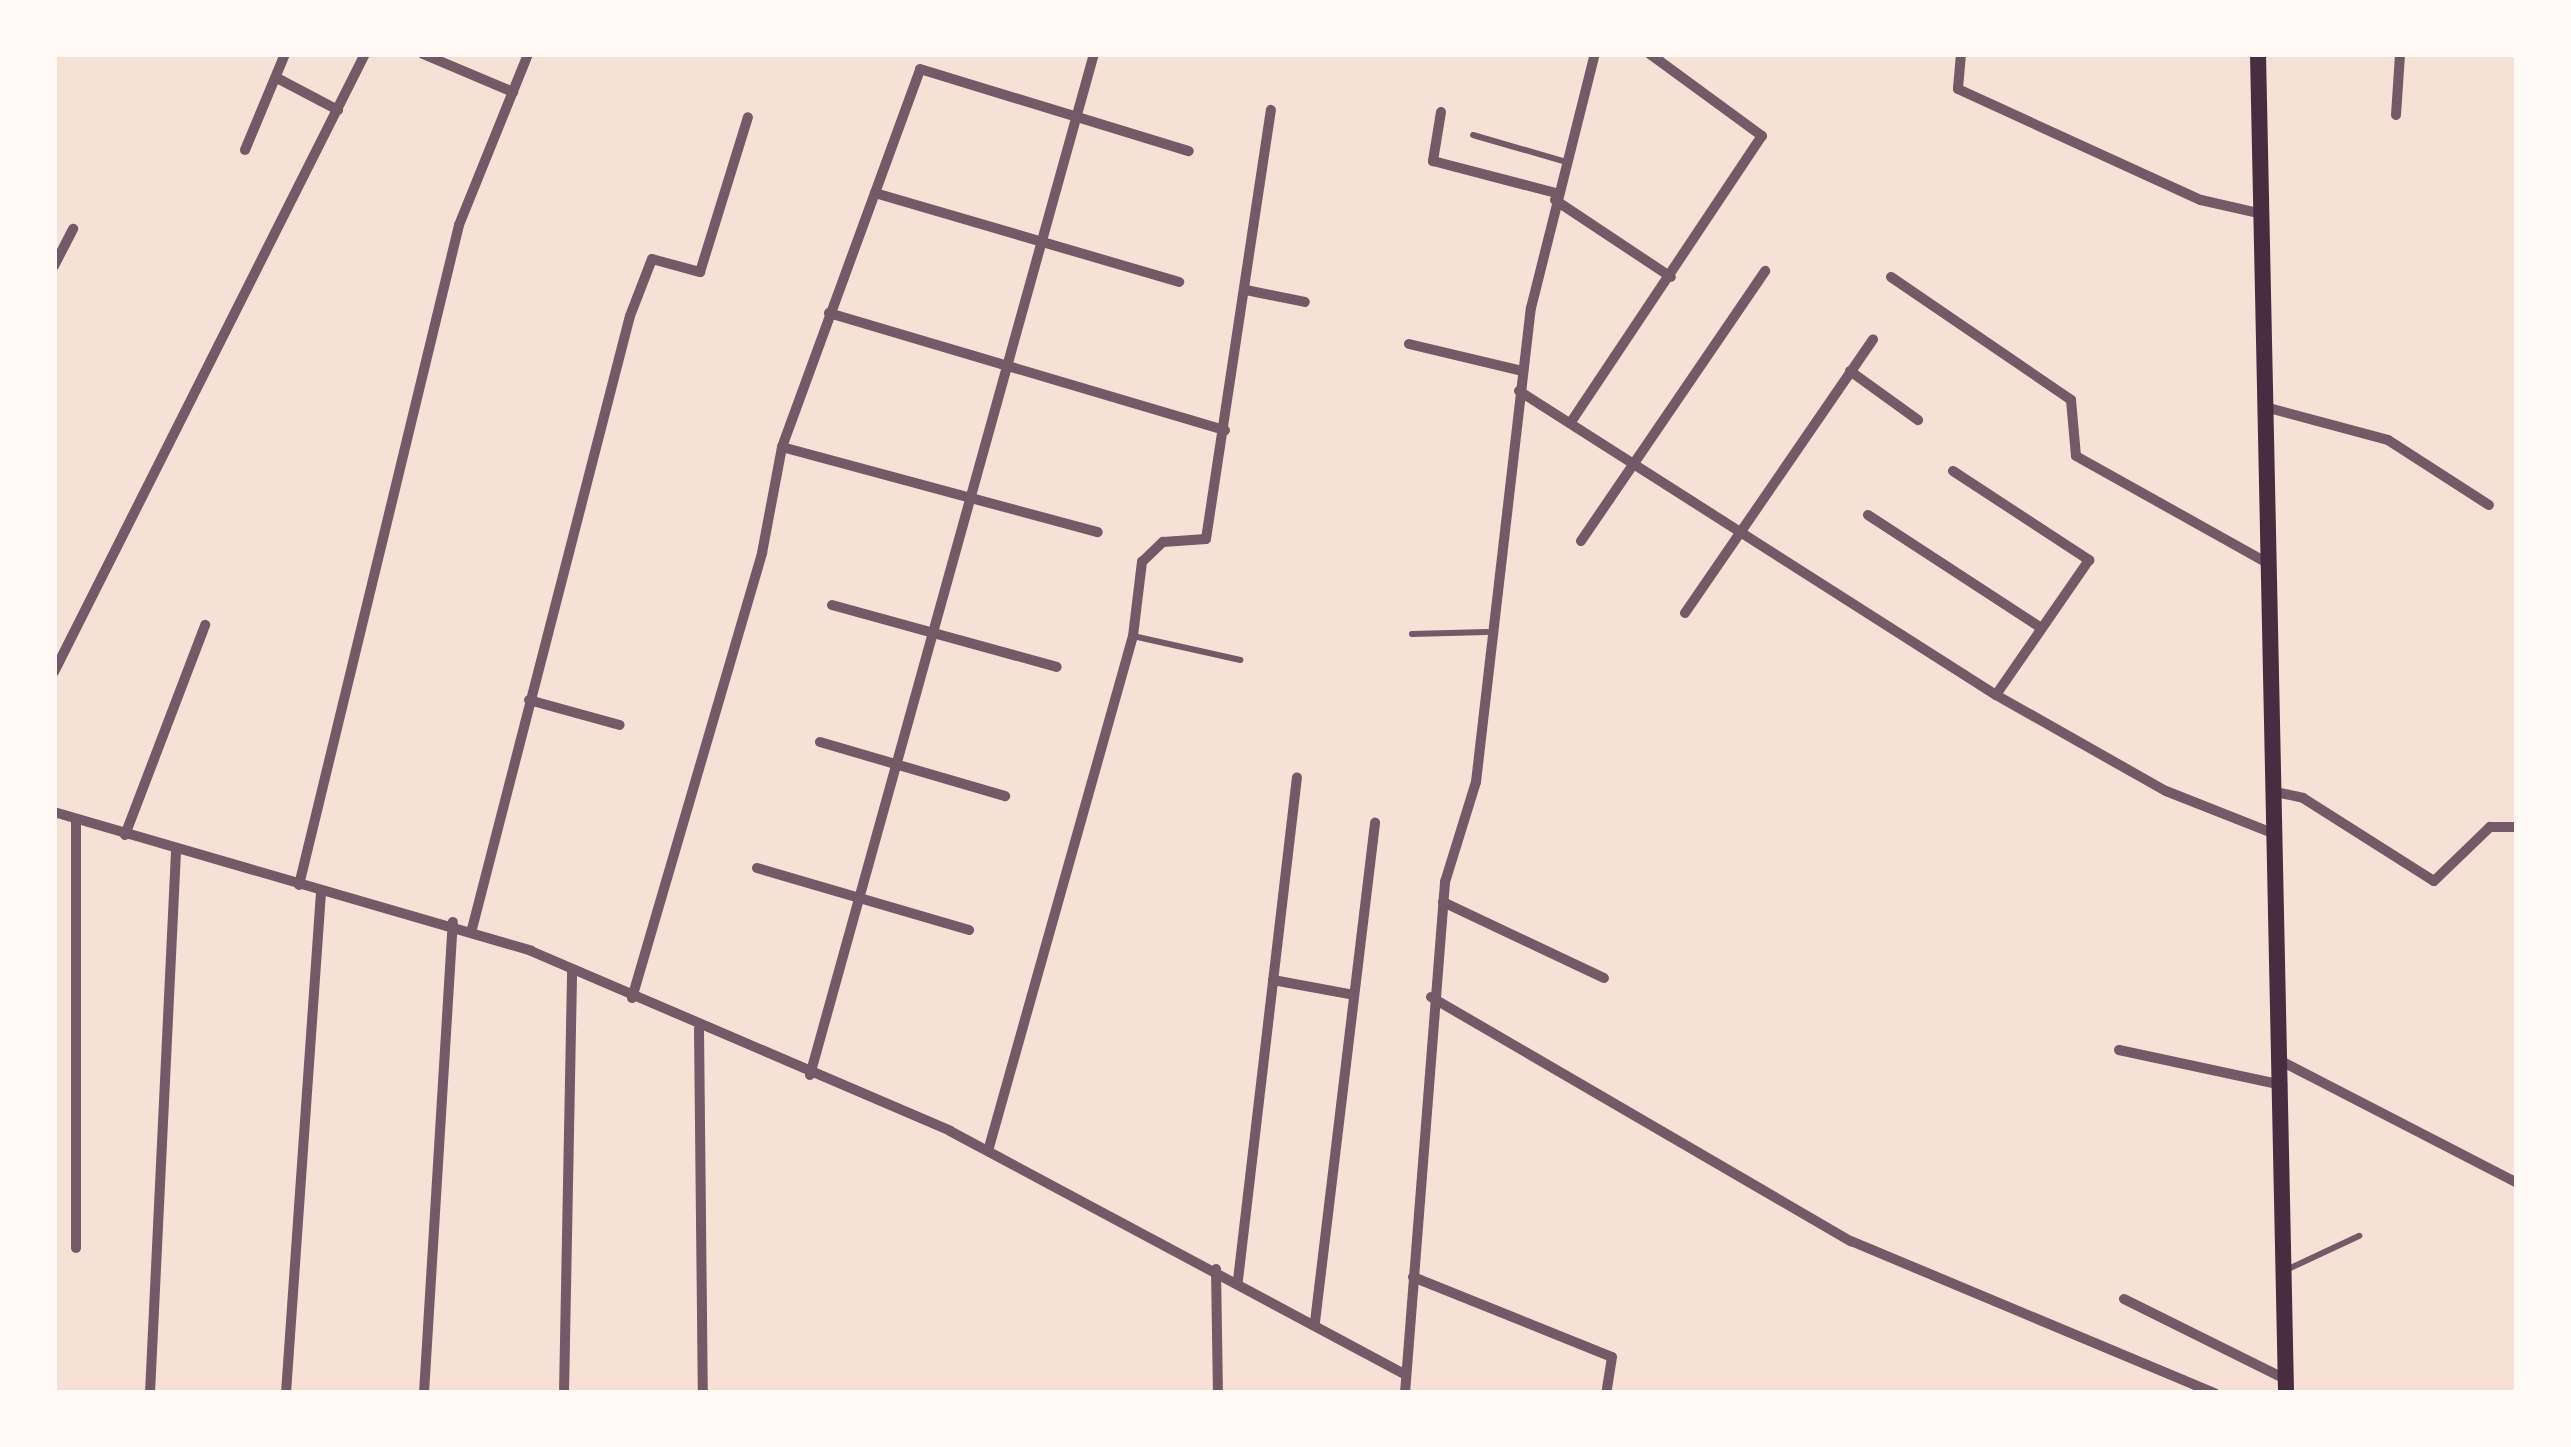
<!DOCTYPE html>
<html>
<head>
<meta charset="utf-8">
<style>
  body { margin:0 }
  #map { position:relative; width:2571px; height:1447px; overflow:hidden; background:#f7e1d7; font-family:"IBM Plex Sans",sans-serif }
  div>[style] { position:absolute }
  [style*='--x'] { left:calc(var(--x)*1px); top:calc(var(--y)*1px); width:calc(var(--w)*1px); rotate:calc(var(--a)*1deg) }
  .service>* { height:6px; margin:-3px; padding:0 3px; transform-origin:3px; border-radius:3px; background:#755966 }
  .minor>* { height:10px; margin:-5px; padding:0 5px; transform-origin:5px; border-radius:5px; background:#755966 }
  .primary>* { height:16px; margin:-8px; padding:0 8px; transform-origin:8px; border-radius:8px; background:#4a2c40 }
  span { translate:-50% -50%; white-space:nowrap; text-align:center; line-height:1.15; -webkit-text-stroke:9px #fffaf5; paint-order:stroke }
  .frame { position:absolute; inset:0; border:57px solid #fffaf5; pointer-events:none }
</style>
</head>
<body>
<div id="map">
  <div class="service">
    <div style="--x:1473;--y:135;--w:94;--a:16.1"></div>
    <div style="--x:1412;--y:634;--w:75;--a:-1.5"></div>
    <div style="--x:1133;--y:636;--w:110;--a:12.6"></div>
    <div style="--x:2286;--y:1270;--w:81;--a:-25"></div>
  </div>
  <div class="minor">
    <div style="--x:423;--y:54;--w:98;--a:22.9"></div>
    <div style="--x:1961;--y:54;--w:35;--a:95"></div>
    <div style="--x:1958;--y:89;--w:267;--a:24.6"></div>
    <div style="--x:2201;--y:200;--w:58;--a:12.8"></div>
    <div style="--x:277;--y:78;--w:69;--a:27.7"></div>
    <div style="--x:1441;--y:112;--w:50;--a:99.3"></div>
    <div style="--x:1433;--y:161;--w:127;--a:14.6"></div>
    <div style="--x:2396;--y:115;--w:61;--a:-86.2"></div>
    <div style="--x:245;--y:150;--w:104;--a:-67.4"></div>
    <div style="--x:875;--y:193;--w:317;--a:16.3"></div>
    <div style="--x:1555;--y:200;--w:139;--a:33.6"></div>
    <div style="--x:54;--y:266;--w:42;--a:-62.8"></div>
    <div style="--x:1891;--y:277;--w:218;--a:34.3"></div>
    <div style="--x:2071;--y:400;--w:56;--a:84.9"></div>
    <div style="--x:2076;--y:456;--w:218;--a:29.2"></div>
    <div style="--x:1246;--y:290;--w:60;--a:11.5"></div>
    <div style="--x:829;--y:313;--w:413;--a:16.5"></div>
    <div style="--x:1409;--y:344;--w:116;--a:13.4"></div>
    <div style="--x:1850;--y:371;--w:84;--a:35.8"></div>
    <div style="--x:1519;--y:391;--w:566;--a:32.51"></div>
    <div style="--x:1996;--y:695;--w:195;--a:29.5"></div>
    <div style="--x:2166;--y:791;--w:114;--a:21.6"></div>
    <div style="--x:2265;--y:407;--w:127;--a:15"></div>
    <div style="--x:2388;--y:440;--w:120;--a:32.8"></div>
    <div style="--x:1571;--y:422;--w:344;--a:-56.3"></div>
    <div style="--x:1762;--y:136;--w:139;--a:-143.8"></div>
    <div style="--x:782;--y:447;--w:327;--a:15.1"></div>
    <div style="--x:1953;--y:471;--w:163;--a:33.2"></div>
    <div style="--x:2089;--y:560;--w:164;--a:124.6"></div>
    <div style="--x:1868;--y:515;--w:205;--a:33.1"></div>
    <div style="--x:1581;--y:541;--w:327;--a:-55.7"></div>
    <div style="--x:832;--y:605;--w:233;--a:15.4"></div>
    <div style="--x:1685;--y:613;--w:332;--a:-55.5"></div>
    <div style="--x:54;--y:672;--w:692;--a:-63.29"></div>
    <div style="--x:529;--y:700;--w:94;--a:15.4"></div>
    <div style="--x:820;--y:742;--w:193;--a:16.3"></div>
    <div style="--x:2271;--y:791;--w:33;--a:12"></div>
    <div style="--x:2303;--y:798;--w:155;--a:32.4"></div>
    <div style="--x:2434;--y:881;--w:78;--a:-44"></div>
    <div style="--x:2490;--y:827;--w:27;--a:0"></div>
    <div style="--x:54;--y:812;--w:497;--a:16.2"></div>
    <div style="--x:531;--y:951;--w:456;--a:23.2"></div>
    <div style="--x:950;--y:1131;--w:517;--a:28.15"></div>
    <div style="--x:125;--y:835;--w:225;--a:-69.1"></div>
    <div style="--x:757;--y:868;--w:221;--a:16.3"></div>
    <div style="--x:299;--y:885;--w:679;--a:-76.37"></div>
    <div style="--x:459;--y:225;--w:184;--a:-68"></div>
    <div style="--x:1443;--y:902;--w:178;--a:25.3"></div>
    <div style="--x:472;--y:929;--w:633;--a:-75.55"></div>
    <div style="--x:630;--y:316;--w:61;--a:-68.9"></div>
    <div style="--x:652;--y:259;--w:50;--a:15.2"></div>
    <div style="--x:700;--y:272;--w:162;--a:-72.8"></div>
    <div style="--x:1273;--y:980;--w:82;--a:10.5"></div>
    <div style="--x:1431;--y:997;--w:486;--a:30.2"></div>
    <div style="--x:1851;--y:1241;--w:394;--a:22.7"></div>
    <div style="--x:632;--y:998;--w:464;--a:-73.7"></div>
    <div style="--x:762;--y:553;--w:108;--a:-79.3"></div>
    <div style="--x:782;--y:447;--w:402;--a:-69.9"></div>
    <div style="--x:920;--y:69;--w:281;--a:17"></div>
    <div style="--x:699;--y:1029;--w:364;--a:89.4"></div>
    <div style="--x:2119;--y:1050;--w:167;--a:12.1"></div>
    <div style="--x:2283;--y:1062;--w:263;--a:27.3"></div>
    <div style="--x:810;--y:1075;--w:1060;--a:-74.46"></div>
    <div style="--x:988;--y:1151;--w:535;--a:-74.28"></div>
    <div style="--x:1133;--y:636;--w:75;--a:-83.1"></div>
    <div style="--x:1142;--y:562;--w:29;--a:-44"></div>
    <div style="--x:1163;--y:542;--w:43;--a:-4"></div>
    <div style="--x:1206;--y:539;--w:434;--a:-81.4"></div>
    <div style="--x:76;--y:1248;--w:429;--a:-90"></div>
    <div style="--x:1216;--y:1269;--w:124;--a:89.1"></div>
    <div style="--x:1413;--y:1277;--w:214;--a:21.9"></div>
    <div style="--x:1612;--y:1357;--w:36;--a:99"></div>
    <div style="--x:1238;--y:1280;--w:506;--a:-83.31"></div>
    <div style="--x:2124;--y:1299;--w:180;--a:26.4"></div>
    <div style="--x:1315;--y:1322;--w:503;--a:-83.14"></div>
    <div style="--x:150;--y:1393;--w:542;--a:-87.25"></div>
    <div style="--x:286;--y:1393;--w:502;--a:-86"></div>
    <div style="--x:424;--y:1393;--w:472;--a:-86.5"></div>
    <div style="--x:564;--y:1393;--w:424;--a:-88.9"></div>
    <div style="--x:1405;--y:1393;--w:513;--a:-85.52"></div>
    <div style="--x:1445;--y:882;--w:105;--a:-72.8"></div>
    <div style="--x:1476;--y:782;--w:477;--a:-83.4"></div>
    <div style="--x:1531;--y:308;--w:262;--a:-75.9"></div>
  </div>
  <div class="primary">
    <div style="--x:2258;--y:54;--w:1339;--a:88.8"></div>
  </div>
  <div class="frame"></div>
</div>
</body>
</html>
